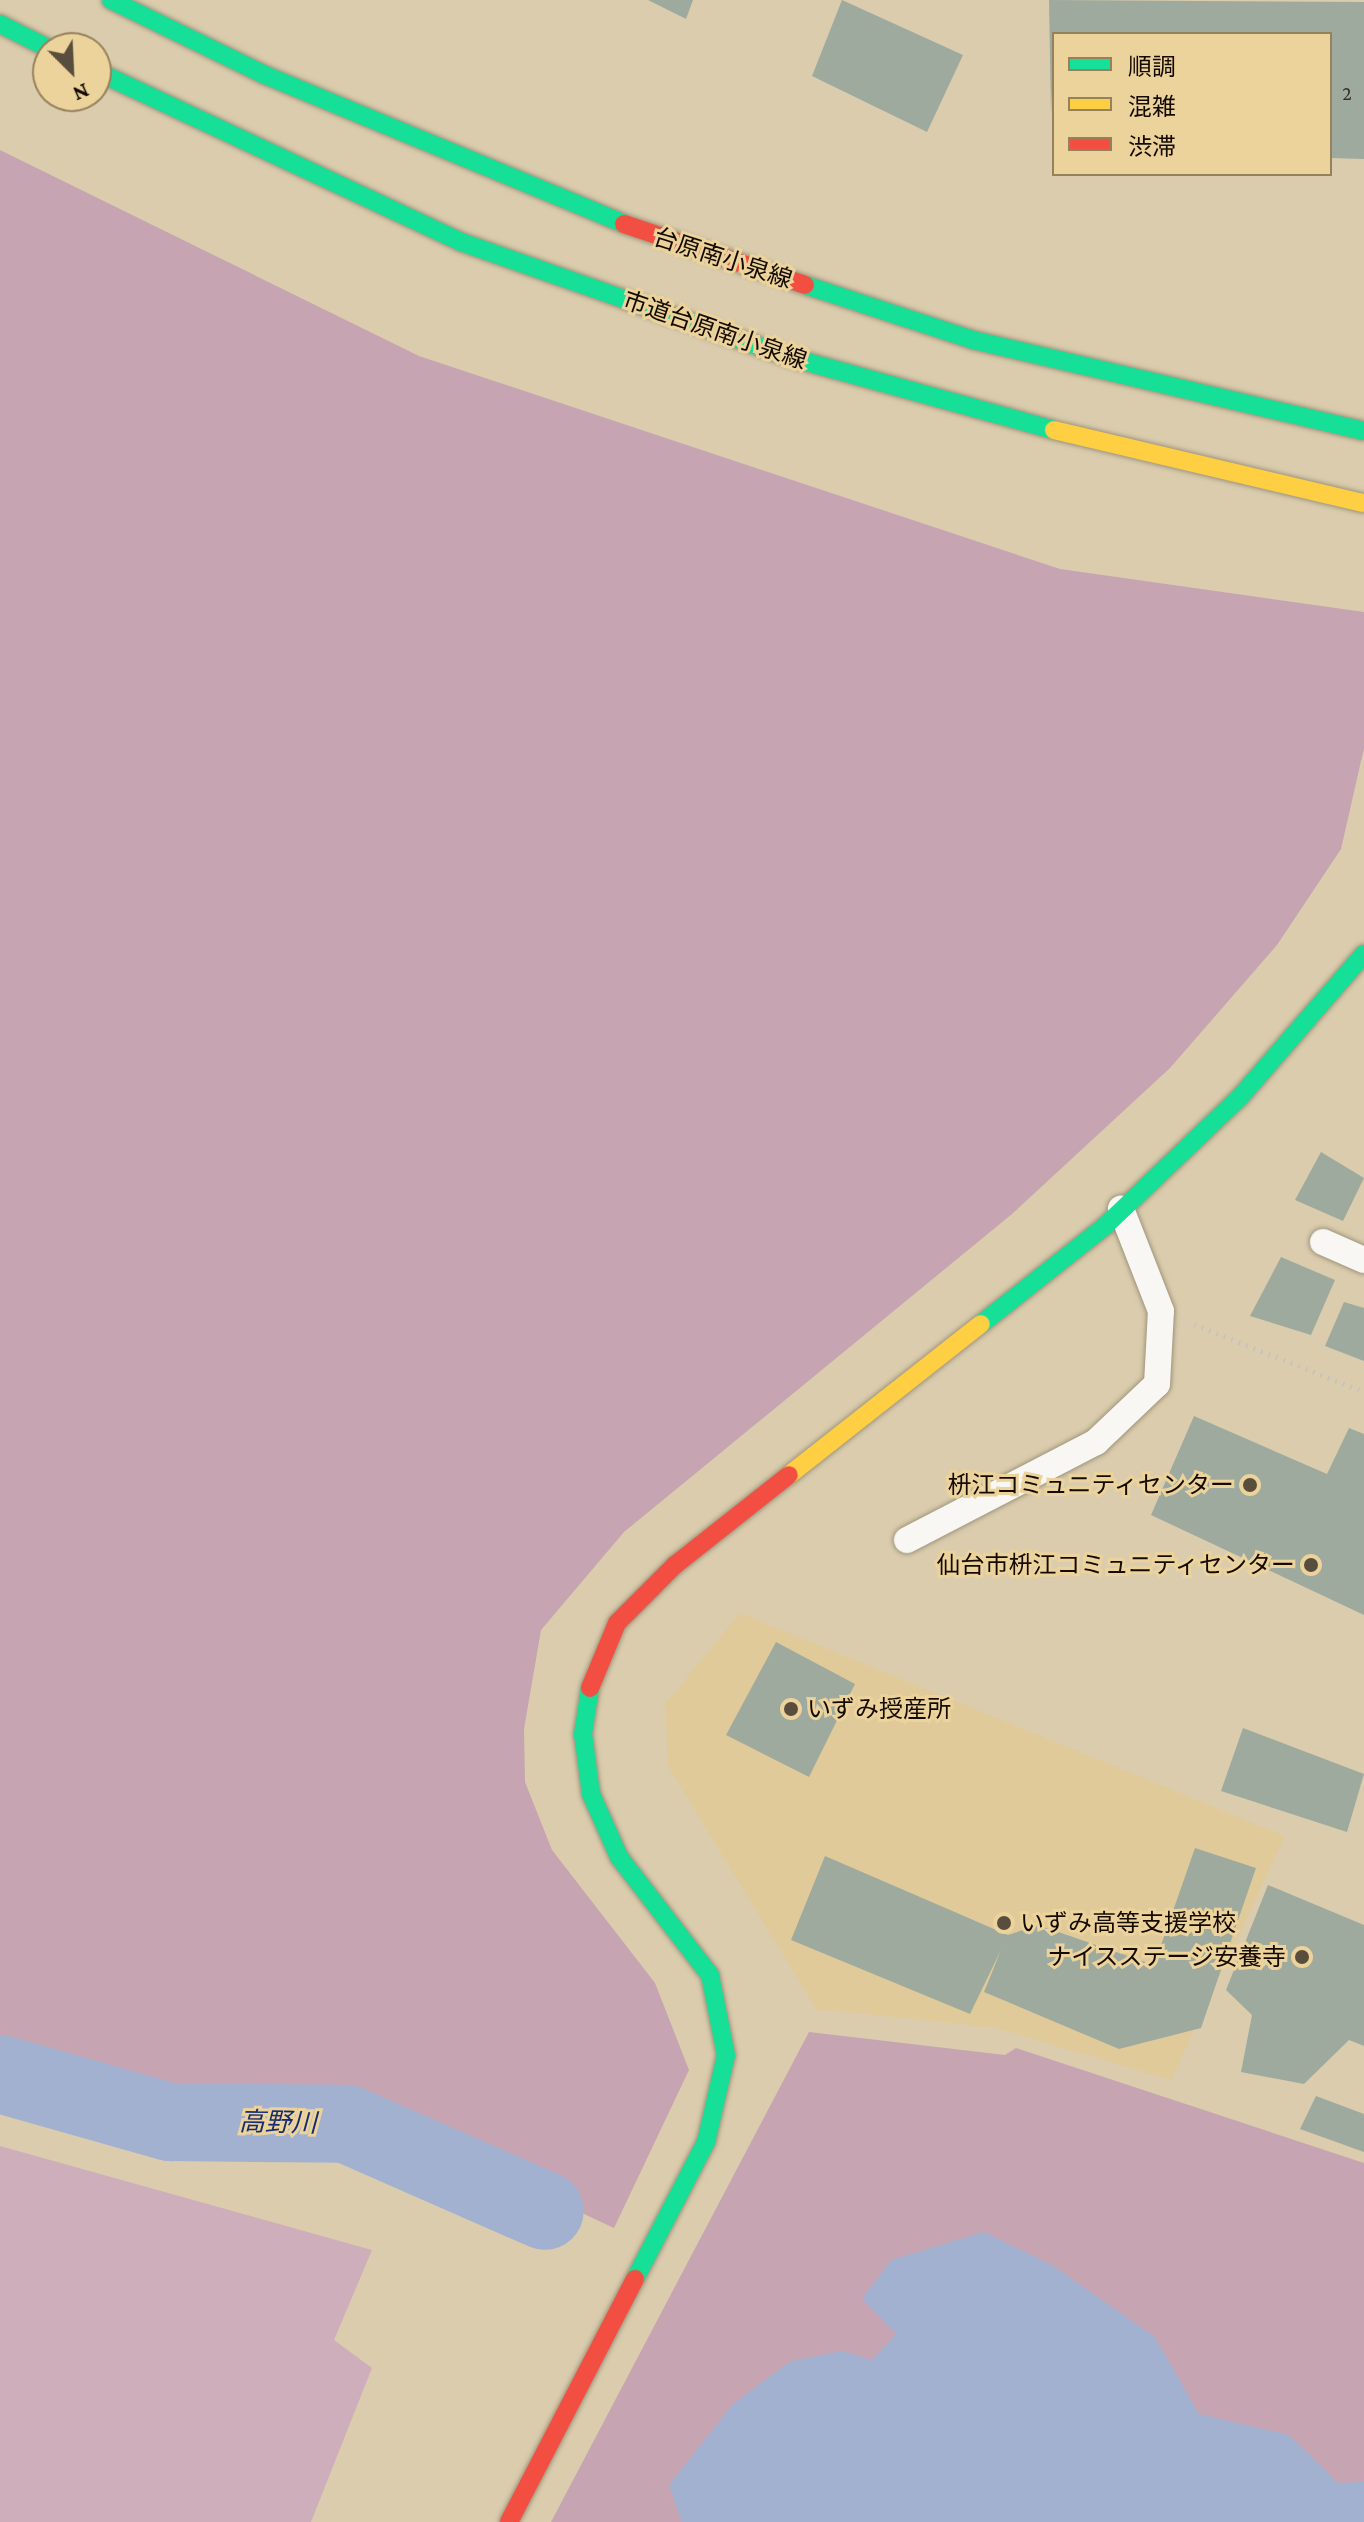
<!DOCTYPE html>
<html>
<head>
<meta charset="utf-8">
<style>
  body { margin:0 }
  #map { position:relative; width:1364px; height:2522px; overflow:hidden; background:#daccad; font-family:"Crimson Pro","Noto Sans JP",serif }
  div>[style] { position:absolute }
  [style*='--x'] { left:calc(var(--x)*1px); top:calc(var(--y)*1px); width:calc(var(--w)*1px); rotate:calc(var(--a)*1deg) }
  .built>* { inset:0; background:#e1ca9a }
  .green>* { inset:0; background:#cfaebc }
  .forest>* { inset:0; background:#c6a4b2 }
  .water>* { inset:0; background:#a3b1d1 }
  .river>* { height:78px; margin:-39px; padding:0 39px; transform-origin:39px; border-radius:39px; background:#a3b1d1 }
  .building>* { inset:0; background:#9eaa9e }
  .path>* { height:5px; margin-top:-2.5px; transform-origin:0; background:repeating-linear-gradient(90deg,#c9c4bb 0 2px,transparent 0 8px) }
  .roads { filter:drop-shadow(0 0 2px #9f947c) drop-shadow(0 0 2px #9f947c) }
  .lane>* { height:26px; margin:-13px; padding:0 13px; transform-origin:13px; border-radius:13px; background:#f9f7f3 }
  .fast>* { height:18px; margin:-9px; padding:0 9px; transform-origin:9px; border-radius:9px; background:#16e098 }
  .slow>* { height:18px; margin:-9px; padding:0 9px; transform-origin:9px; border-radius:9px; background:#ffcf43 }
  .jam>* { height:18px; margin:-9px; padding:0 9px; transform-origin:9px; border-radius:9px; background:#f24e42 }
  .dots>* { width:22px; height:22px; translate:-50% -50%; box-sizing:border-box; border:4px solid #ecd29b; border-radius:50% }
  span { translate:-50% -50%; white-space:nowrap; text-align:center; line-height:1.15; -webkit-text-stroke:6px #ecd29b; paint-order:stroke }
  .number-label { font-size:20px; color:#363228 }
  .number-label span { -webkit-text-stroke-width:0 }
  .street-label { font-size:24px; color:#130a00 }
  .poi-label { font-size:24px; color:#130a00 }
  .right { translate:-100% -50%; text-align:right }
  .left { translate:0 -50%; text-align:left }
  .water-label { font-size:26px; color:#162c70; font-style:italic }
  .legend { position:absolute; left:1052px; top:32px; width:280px; height:144px; box-sizing:border-box; background:#ecd29b; border:2px solid #95825d; margin:0; padding:10px 14px; list-style:none; font-size:24px; color:#130a00 }
  .legend li { display:flex; align-items:center; gap:16px; height:40px }
  .legend b { width:40px; border:2px solid #95825d }
  .north { position:absolute; left:32px; top:32px; width:80px; height:80px; box-sizing:border-box; background:#ecd29b; border:2px solid #95825d; border-radius:50%; rotate:156deg; font-size:22px; font-weight:700; line-height:32px; text-align:center; color:#130a00 }
  .north::after { content:''; display:block; margin:auto; width:28px; height:36px; background:#594e3d; clip-path:polygon(50% 0,100% 100%,50% 72%,0 100%) }
</style>
</head>
<body>
<div id="map">
  <div class="built">
    <div style="clip-path:polygon(740px 1613px,1285px 1836px,1171px 2080px,992px 2027px,816px 2009px,668px 1766px,665px 1704px)"></div>
  </div>
  <div class="green">
    <div style="clip-path:polygon(0 2146px,372px 2250px,334px 2340px,372px 2368px,311px 2522px,0 2522px)"></div>
  </div>
  <div class="forest">
    <div style="clip-path:polygon(0 150px,419px 356px,1060px 569px,1364px 612px,1364px 748px,1341px 849px,1277px 945px,1170px 1068px,1012px 1214px,624px 1532px,541px 1630px,524px 1729px,525px 1782px,552px 1850px,655px 1983px,689px 2070px,614px 2228px,363px 2111px,174px 2099px,0 2036px)"></div>
    <div style="clip-path:polygon(809px 2032px,1005px 2055px,1016px 2048px,1364px 2163px,1364px 2522px,551px 2522px)"></div>
  </div>
  <div class="water">
    <div style="clip-path:polygon(984px 2232px,1052px 2265px,1155px 2337px,1199px 2414px,1289px 2435px,1338px 2483px,1364px 2482px,1364px 2522px,682px 2522px,669px 2485px,733px 2404px,791px 2361px,842px 2351px,872px 2360px,896px 2334px,862px 2299px,891px 2260px)"></div>
  </div>
  <div class="river">
    <div style="--x:0;--y:2074;--w:177;--a:15.8"></div>
    <div style="--x:170;--y:2122;--w:177;--a:0.6"></div>
    <div style="--x:347;--y:2124;--w:216;--a:23.7"></div>
  </div>
  <div class="building">
    <div style="clip-path:polygon(648px 0,693px 0,686px 19px)"></div>
    <div style="clip-path:polygon(842px 0,963px 55px,927px 132px,812px 76px)"></div>
    <div style="clip-path:polygon(1049px 0,1364px 2px,1364px 159px,1330px 158px,1330px 34px,1054px 34px,1051px 115px)"></div>
    <div style="clip-path:polygon(1321px 1152px,1364px 1178px,1343px 1221px,1295px 1200px)"></div>
    <div style="clip-path:polygon(1281px 1257px,1335px 1280px,1311px 1335px,1250px 1316px)"></div>
    <div style="clip-path:polygon(1344px 1302px,1364px 1308px,1364px 1361px,1325px 1346px)"></div>
    <div style="clip-path:polygon(1194px 1416px,1327px 1474px,1349px 1428px,1364px 1434px,1364px 1615px,1151px 1515px)"></div>
    <div style="clip-path:polygon(776px 1642px,855px 1684px,809px 1777px,726px 1735px)"></div>
    <div style="clip-path:polygon(1243px 1728px,1364px 1774px,1347px 1832px,1221px 1791px)"></div>
    <div style="clip-path:polygon(1195px 1848px,1256px 1868px,1201px 2028px,1119px 2049px,984px 1992px,1001px 1950px,970px 2014px,791px 1940px,825px 1856px,1008px 1935px,1038px 1925px,1154px 1965px)"></div>
    <div style="clip-path:polygon(1268px 1885px,1364px 1925px,1364px 2046px,1349px 2040px,1304px 2084px,1241px 2072px,1252px 2015px,1226px 1990px)"></div>
    <div style="clip-path:polygon(1316px 2096px,1364px 2114px,1364px 2152px,1300px 2129px)"></div>
  </div>
  <div class="path">
    <div style="--x:1194;--y:1324;--w:183;--a:21.8"></div>
  </div>
  <div class="roads">
    <div class="lane">
      <div style="--x:1323;--y:1242;--w:45;--a:23.7"></div>
      <div style="--x:907;--y:1540;--w:213;--a:-27.4"></div>
      <div style="--x:1096;--y:1442;--w:84;--a:-43.6"></div>
      <div style="--x:1157;--y:1384;--w:73;--a:-86.9"></div>
      <div style="--x:1161;--y:1311;--w:110;--a:-111.4"></div>
    </div>
    <div class="fast">
      <div style="--x:111;--y:0;--w:171;--a:26"></div>
      <div style="--x:265;--y:75;--w:389;--a:22.5"></div>
      <div style="--x:0;--y:24;--w:54;--a:26.6"></div>
      <div style="--x:96;--y:71;--w:403;--a:25.1"></div>
      <div style="--x:461;--y:242;--w:348;--a:19.3"></div>
      <div style="--x:789;--y:357;--w:275;--a:15.4"></div>
      <div style="--x:805;--y:285;--w:177;--a:18.1"></div>
      <div style="--x:973;--y:340;--w:401;--a:13.1"></div>
      <div style="--x:981;--y:1324;--w:158;--a:-38.3"></div>
      <div style="--x:1105;--y:1226;--w:187;--a:-43.7"></div>
      <div style="--x:1240;--y:1097;--w:189;--a:-49.1"></div>
      <div style="--x:590;--y:1688;--w:47;--a:98.7"></div>
      <div style="--x:583;--y:1734;--w:61;--a:82.4"></div>
      <div style="--x:591;--y:1794;--w:69;--a:66"></div>
      <div style="--x:619;--y:1857;--w:149;--a:52.4"></div>
      <div style="--x:710;--y:1975;--w:82;--a:78.7"></div>
      <div style="--x:726;--y:2055;--w:89;--a:102.9"></div>
      <div style="--x:706;--y:2142;--w:154;--a:117.4"></div>
    </div>
    <div class="slow">
      <div style="--x:1054;--y:430;--w:318;--a:13.3"></div>
      <div style="--x:789;--y:1475;--w:244;--a:-38.2"></div>
    </div>
    <div class="jam">
      <div style="--x:624;--y:224;--w:191;--a:18.6"></div>
      <div style="--x:590;--y:1688;--w:70;--a:-67.4"></div>
      <div style="--x:617;--y:1623;--w:82;--a:-45"></div>
      <div style="--x:675;--y:1565;--w:145;--a:-38.3"></div>
      <div style="--x:509;--y:2522;--w:274;--a:-62.6"></div>
    </div>
  </div>
  <div class="dots">
    <div style="left:1250px;top:1485px;background:#594e3d"></div>
    <div style="left:1311px;top:1565px;background:#594e3d"></div>
    <div style="left:791px;top:1709px;background:#594e3d"></div>
    <div style="left:1004px;top:1923px;background:#594e3d"></div>
    <div style="left:1302px;top:1957px;background:#594e3d"></div>
  </div>
  <div class="number-label">
    <span style="left:1347px;top:93px">2</span>
  </div>
  <div class="street-label">
    <span style="left:723px;top:258px;rotate:18deg">台原南小泉線</span>
    <span style="left:715px;top:330px;rotate:19deg">市道台原南小泉線</span>
  </div>
  <div class="poi-label">
    <span class="right" style="left:1234px;top:1485px">枡江コミュニティセンター</span>
    <span class="right" style="left:1295px;top:1565px">仙台市枡江コミュニティセンター</span>
    <span class="left" style="left:807px;top:1709px">いずみ授産所</span>
    <span class="left" style="left:1020px;top:1923px">いずみ高等支援学校</span>
    <span class="right" style="left:1286px;top:1957px">ナイスステージ安養寺</span>
  </div>
  <div class="water-label">
    <span style="left:278px;top:2123px;rotate:1deg">高野川</span>
  </div>
  <ul class="legend">
  <li><b style="height:10px;background:#16e098"></b>順調</li>
  <li><b style="height:10px;background:#ffcf43"></b>混雑</li>
  <li><b style="height:10px;background:#f24e42"></b>渋滞</li>
  </ul>
  <div class="north">N</div>
</div>
</body>
</html>
